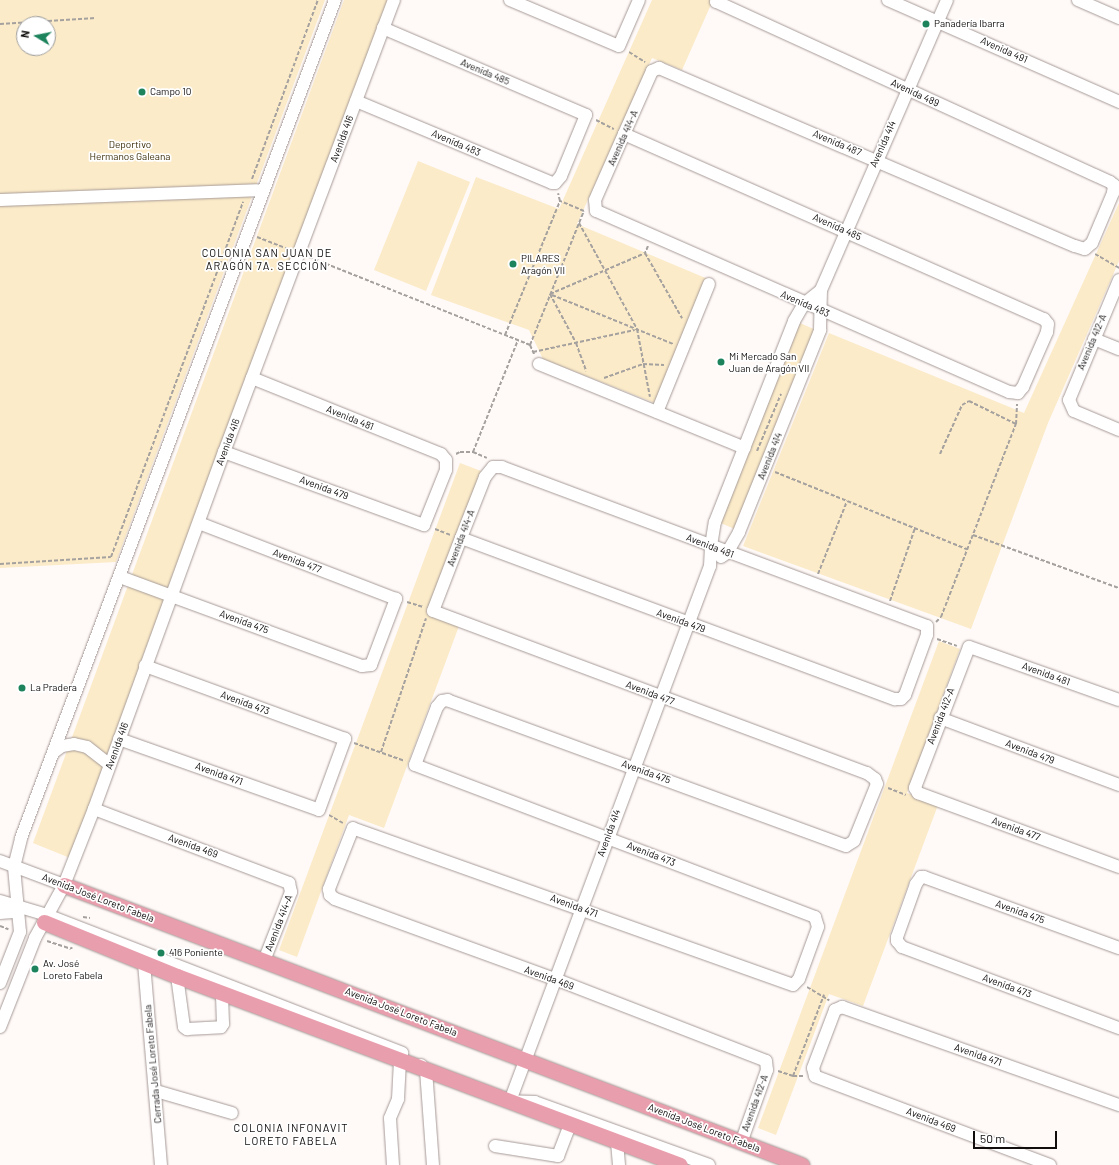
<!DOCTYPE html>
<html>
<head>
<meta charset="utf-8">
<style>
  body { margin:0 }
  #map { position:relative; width:1119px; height:1165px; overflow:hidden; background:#fffaf8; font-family:Barlow,sans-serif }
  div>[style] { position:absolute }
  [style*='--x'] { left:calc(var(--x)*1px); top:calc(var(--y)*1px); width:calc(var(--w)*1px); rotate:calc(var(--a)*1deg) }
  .green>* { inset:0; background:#fbebc8 }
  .path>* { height:2px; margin-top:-1px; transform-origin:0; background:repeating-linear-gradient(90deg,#a5a19f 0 4px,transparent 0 6px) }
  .roads { filter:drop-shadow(0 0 1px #a69a97) drop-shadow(0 0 1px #a69a97) }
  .minor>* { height:12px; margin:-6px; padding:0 6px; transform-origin:6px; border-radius:6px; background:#fff }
  .major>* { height:15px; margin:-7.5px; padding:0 7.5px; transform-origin:7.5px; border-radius:7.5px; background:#e99ead }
  .dots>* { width:11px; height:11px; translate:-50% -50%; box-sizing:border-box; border:2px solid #fff; border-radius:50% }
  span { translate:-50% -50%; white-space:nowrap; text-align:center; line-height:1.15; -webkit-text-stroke:3.5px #fff; paint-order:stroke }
  .poi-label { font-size:10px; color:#100d0c }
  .left { translate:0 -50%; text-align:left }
  .street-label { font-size:10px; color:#100d0c }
  .park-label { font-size:10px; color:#3a2c08 }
  .neighbourhood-label { font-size:11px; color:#100d0c; letter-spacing:1px }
  .north { position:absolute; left:16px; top:16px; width:40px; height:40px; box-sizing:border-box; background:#fff; border:1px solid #9f9e9e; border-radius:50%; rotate:280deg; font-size:11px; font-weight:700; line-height:16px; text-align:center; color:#100d0c }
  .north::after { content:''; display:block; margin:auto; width:14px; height:18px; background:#1d835d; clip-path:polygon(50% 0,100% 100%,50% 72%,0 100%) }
  .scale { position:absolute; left:973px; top:1131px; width:84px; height:18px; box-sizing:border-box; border:2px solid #100d0c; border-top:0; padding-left:5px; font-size:12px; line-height:14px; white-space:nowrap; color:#100d0c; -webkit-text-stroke:3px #fff; paint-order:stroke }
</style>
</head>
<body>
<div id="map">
  <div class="green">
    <div style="clip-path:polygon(evenodd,0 0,325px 0,116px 562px,0 568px,0 0,24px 24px,48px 24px,48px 48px,24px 48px,24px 24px)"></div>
    <div style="clip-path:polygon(344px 0,389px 0,70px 858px,33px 843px)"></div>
    <div style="clip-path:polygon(652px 0,713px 0,682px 70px,652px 58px,577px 224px,715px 282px,665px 407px,543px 359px,529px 330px,431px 295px,476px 177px,559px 209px)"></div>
    <div style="clip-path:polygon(418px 161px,470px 182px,426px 291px,374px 270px)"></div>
    <div style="clip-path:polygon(1119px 203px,1119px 261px,1048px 423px,971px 629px,743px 546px,829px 333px,1024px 413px)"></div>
    <div style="clip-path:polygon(800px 323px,818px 331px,737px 530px,716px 521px)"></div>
    <div style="clip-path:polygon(460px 463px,481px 471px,427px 614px,459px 626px,384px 828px,349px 815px,297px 957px,279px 950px)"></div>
    <div style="clip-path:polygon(939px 641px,960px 649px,907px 793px,938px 805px,863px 1006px,829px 994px,776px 1135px,758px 1128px)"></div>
  </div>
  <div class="path">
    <div style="--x:0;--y:24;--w:96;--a:-3.6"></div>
    <div style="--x:629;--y:52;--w:19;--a:32"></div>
    <div style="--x:596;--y:120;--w:20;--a:27"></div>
    <div style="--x:252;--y:179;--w:191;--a:-69.8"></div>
    <div style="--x:579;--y:223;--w:121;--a:61.3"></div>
    <div style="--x:637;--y:329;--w:69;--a:79.2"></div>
    <div style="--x:257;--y:237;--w:33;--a:21"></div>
    <div style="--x:648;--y:246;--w:8;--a:113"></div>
    <div style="--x:645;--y:253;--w:75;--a:60.4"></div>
    <div style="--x:1095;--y:254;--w:28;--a:30"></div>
    <div style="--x:309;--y:257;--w:238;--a:21.7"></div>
    <div style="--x:530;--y:345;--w:10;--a:66"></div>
    <div style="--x:550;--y:294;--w:55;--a:62"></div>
    <div style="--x:576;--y:343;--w:30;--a:70"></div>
    <div style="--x:550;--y:294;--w:103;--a:-23.3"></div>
    <div style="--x:552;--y:295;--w:131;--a:22"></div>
    <div style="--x:505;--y:335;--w:145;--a:-67.7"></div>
    <div style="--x:560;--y:201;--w:8;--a:-104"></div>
    <div style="--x:530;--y:345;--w:144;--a:-68.1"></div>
    <div style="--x:584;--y:211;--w:26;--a:-157"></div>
    <div style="--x:533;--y:352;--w:104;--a:-12.2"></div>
    <div style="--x:604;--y:378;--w:41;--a:-19.7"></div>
    <div style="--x:643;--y:364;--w:21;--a:3"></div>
    <div style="--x:757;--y:451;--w:62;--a:-67.2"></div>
    <div style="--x:473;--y:452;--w:15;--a:23"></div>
    <div style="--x:456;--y:454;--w:4;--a:-27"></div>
    <div style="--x:460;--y:452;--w:13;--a:0"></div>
    <div style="--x:473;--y:452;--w:121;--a:-68.1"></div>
    <div style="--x:940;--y:454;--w:54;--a:-65.8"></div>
    <div style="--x:962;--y:405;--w:8;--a:-30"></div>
    <div style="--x:969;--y:401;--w:52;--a:26.1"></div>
    <div style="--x:775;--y:472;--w:207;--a:21.9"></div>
    <div style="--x:435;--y:529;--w:17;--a:21"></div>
    <div style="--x:973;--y:535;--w:155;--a:20"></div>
    <div style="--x:0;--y:564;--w:111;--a:-3.6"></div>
    <div style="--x:111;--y:557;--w:379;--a:-69.6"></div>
    <div style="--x:818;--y:574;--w:79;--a:-68.3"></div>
    <div style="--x:890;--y:601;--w:77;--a:-71.1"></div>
    <div style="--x:407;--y:602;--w:17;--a:17"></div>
    <div style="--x:936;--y:622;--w:7;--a:-45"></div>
    <div style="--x:941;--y:617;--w:207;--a:-68.8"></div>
    <div style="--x:1016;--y:424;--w:20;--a:-87"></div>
    <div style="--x:937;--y:639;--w:21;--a:19"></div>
    <div style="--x:354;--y:743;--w:54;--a:19.4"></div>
    <div style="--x:381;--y:752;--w:141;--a:-71.4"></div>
    <div style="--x:888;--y:788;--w:19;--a:21"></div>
    <div style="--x:329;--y:815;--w:16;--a:30"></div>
    <div style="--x:83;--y:917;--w:7;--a:8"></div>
    <div style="--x:0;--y:926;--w:9;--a:21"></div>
    <div style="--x:47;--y:941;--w:25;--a:18"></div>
    <div style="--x:71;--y:949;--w:2;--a:-63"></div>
    <div style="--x:807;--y:987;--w:26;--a:31"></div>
    <div style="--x:778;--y:1071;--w:16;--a:18"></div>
    <div style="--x:793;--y:1076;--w:10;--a:0"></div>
    <div style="--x:793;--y:1076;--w:87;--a:-69.1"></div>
  </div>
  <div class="roads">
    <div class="minor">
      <div style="--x:510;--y:0;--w:118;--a:22.9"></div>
      <div style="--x:619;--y:46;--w:50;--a:-66.5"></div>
      <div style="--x:888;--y:0;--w:253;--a:23.8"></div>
      <div style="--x:1078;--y:0;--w:45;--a:23.7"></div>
      <div style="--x:356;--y:101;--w:212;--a:22.7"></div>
      <div style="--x:552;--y:183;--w:3;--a:0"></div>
      <div style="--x:555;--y:183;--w:9;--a:-49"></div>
      <div style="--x:561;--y:176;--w:66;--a:-67.7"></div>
      <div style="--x:586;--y:115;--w:221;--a:-156.8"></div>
      <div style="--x:624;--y:134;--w:459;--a:23.8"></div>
      <div style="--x:1044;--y:319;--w:6;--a:51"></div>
      <div style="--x:1048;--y:324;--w:8;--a:97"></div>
      <div style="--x:1047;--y:332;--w:60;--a:113.6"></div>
      <div style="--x:1023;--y:387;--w:8;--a:130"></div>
      <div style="--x:1018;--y:393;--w:9;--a:-174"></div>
      <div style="--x:1009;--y:392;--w:451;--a:-156.3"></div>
      <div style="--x:596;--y:211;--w:11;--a:-95"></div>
      <div style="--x:595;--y:200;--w:72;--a:-66.3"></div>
      <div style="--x:624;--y:134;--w:69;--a:-66"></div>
      <div style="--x:652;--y:71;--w:8;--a:-23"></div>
      <div style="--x:659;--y:68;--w:452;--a:23.2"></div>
      <div style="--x:1075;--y:246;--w:10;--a:17"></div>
      <div style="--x:1085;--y:249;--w:9;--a:-41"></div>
      <div style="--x:1092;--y:243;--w:54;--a:-67.2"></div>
      <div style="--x:1113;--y:193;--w:8;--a:-83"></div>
      <div style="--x:1114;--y:185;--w:5;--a:-143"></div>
      <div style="--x:1110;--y:182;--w:433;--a:-155.4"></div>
      <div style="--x:716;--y:2;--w:2;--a:-63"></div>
      <div style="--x:0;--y:200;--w:257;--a:-2.2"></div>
      <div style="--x:1119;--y:280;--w:130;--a:112.6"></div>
      <div style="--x:1069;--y:400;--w:12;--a:66"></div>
      <div style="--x:1074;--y:411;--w:49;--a:22.9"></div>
      <div style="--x:1094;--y:339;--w:27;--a:22"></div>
      <div style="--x:539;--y:364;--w:222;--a:22.2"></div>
      <div style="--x:657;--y:412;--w:138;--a:-67.9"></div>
      <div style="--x:224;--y:452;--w:213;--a:20.1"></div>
      <div style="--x:424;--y:525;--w:59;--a:-68.2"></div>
      <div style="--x:446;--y:470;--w:10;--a:-90"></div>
      <div style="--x:446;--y:460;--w:8;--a:-130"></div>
      <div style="--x:441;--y:454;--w:204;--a:-158.1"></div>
      <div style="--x:461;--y:538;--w:463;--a:20.4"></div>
      <div style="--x:895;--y:699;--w:6;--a:0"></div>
      <div style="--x:901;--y:699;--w:6;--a:-45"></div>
      <div style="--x:905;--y:695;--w:64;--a:-69.9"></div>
      <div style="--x:927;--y:635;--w:9;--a:-90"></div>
      <div style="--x:927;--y:626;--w:454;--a:-159.5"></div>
      <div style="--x:502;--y:467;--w:9;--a:180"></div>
      <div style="--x:493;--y:467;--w:13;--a:129"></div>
      <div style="--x:485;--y:477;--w:66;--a:111.5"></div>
      <div style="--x:461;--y:538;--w:78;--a:111"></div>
      <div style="--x:433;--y:611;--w:463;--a:20.5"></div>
      <div style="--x:867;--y:773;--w:10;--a:37"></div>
      <div style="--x:875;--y:779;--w:5;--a:68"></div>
      <div style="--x:877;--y:784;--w:61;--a:112"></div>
      <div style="--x:854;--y:841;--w:9;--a:148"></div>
      <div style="--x:846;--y:846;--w:424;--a:-159.9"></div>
      <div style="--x:448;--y:700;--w:6;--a:171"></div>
      <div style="--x:442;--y:701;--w:8;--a:130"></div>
      <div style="--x:437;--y:707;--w:62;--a:110.8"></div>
      <div style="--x:415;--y:765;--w:428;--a:20.8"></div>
      <div style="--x:815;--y:917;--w:10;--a:73"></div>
      <div style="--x:818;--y:927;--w:55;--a:110.1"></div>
      <div style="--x:799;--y:979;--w:8;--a:135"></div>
      <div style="--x:793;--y:985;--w:467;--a:-160.4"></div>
      <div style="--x:353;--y:828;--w:66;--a:111.5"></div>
      <div style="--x:329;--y:889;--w:6;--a:81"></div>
      <div style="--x:330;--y:895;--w:6;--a:39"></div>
      <div style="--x:335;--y:899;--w:234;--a:20"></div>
      <div style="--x:555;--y:979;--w:226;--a:21.2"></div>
      <div style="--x:766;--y:1061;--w:9;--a:84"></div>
      <div style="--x:767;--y:1070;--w:77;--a:109.6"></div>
      <div style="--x:721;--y:557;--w:7;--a:-34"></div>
      <div style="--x:727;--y:553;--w:24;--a:-60"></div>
      <div style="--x:739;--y:532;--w:218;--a:-68.1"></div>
      <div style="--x:820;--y:330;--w:40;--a:-88.6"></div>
      <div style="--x:821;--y:290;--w:316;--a:-66.5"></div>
      <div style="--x:120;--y:577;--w:258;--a:20.2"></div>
      <div style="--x:362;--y:666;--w:9;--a:-6"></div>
      <div style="--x:371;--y:665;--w:71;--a:-69.3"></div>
      <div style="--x:396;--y:599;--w:211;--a:-158.9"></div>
      <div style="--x:1119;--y:700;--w:159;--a:-160.5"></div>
      <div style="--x:969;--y:647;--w:151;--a:111"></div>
      <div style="--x:915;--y:788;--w:6;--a:59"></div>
      <div style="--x:918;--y:793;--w:214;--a:20.2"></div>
      <div style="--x:940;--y:718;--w:191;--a:20.5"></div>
      <div style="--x:119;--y:739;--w:212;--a:19.5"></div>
      <div style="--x:319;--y:810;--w:76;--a:-69.9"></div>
      <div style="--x:345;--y:739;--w:213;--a:-159.9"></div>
      <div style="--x:54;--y:752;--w:10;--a:-37"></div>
      <div style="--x:62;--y:746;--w:12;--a:-9"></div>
      <div style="--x:74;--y:744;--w:13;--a:13"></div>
      <div style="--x:87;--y:747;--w:29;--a:38"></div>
      <div style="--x:94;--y:809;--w:209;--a:20.8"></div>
      <div style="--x:289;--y:883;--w:9;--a:77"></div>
      <div style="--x:291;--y:892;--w:74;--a:111.4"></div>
      <div style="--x:0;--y:861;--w:68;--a:20.6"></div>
      <div style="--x:0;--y:901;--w:49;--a:16.6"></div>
      <div style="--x:47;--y:915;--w:381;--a:21.2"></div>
      <div style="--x:0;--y:913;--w:13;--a:-4"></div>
      <div style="--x:1119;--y:948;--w:208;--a:-160"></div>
      <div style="--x:924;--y:877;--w:3;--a:180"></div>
      <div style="--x:921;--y:877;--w:9;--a:126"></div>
      <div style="--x:916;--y:884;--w:56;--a:109.7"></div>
      <div style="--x:897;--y:937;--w:4;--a:90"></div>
      <div style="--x:897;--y:941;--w:8;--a:50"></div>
      <div style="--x:902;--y:947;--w:232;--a:20.5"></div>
      <div style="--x:144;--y:963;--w:203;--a:85.2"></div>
      <div style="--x:177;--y:976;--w:51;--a:82.2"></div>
      <div style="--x:184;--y:1027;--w:4;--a:34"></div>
      <div style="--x:187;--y:1029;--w:34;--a:-3"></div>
      <div style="--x:221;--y:1027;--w:4;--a:-56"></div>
      <div style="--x:223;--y:1024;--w:31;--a:-92"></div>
      <div style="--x:0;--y:983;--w:55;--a:-68.6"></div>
      <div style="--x:20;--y:932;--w:65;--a:-95.3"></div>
      <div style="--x:14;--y:867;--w:30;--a:-76"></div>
      <div style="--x:21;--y:838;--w:895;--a:-69.46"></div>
      <div style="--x:0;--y:1027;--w:96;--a:-68.5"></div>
      <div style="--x:35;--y:938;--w:60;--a:-61.3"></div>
      <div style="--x:64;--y:885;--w:82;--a:-68.5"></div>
      <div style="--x:94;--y:809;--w:380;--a:-70"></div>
      <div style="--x:224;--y:452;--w:483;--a:-69.4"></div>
      <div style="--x:421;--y:1065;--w:7;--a:45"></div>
      <div style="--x:426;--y:1070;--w:95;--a:85.8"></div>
      <div style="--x:156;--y:1091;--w:79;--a:16.1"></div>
      <div style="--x:617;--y:1142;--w:23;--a:85"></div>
      <div style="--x:495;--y:1146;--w:64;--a:9"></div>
      <div style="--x:558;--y:1156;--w:34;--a:-69"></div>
      <div style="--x:393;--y:1165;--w:47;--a:-93.7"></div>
      <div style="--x:390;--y:1118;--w:21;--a:-67"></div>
      <div style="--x:398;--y:1099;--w:39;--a:-87"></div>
      <div style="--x:709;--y:1165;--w:185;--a:-160.1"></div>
      <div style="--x:535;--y:1102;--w:25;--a:-178"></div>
      <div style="--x:510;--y:1101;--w:571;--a:-69.5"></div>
      <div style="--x:710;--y:566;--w:20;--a:-87"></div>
      <div style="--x:711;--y:546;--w:24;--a:-81"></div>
      <div style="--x:715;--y:522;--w:216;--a:-68.5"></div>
      <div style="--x:794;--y:321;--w:20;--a:-60"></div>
      <div style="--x:804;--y:304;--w:22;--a:-39"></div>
      <div style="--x:1050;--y:1165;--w:251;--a:-159.3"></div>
      <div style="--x:815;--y:1076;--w:8;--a:-104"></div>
      <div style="--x:813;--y:1068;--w:62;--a:-69.2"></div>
      <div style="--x:835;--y:1010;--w:8;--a:-23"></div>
      <div style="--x:842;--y:1007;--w:294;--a:19.5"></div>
    </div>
    <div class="major">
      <div style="--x:64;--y:885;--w:789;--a:20.78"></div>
      <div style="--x:44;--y:922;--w:144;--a:22.1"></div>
      <div style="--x:177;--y:976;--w:537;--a:20.59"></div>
    </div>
  </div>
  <div class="dots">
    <div style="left:926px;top:24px;background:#1d835d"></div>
    <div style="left:142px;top:92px;background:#1d835d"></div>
    <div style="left:513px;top:264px;background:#1d835d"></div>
    <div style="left:721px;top:362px;background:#1d835d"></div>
    <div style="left:22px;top:688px;background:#1d835d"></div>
    <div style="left:161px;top:953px;background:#1d835d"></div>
    <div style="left:35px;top:969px;background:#1d835d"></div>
  </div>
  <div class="poi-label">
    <span class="left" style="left:934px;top:24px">Panadería Ibarra</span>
    <span class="left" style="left:150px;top:92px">Campo 10</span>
    <span class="left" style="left:521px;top:264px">PILARES<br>Aragón VII</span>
    <span class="left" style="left:729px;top:362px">Mi Mercado San<br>Juan de Aragón VII</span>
    <span class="left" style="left:30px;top:688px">La Pradera</span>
    <span class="left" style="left:169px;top:953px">416 Poniente</span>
    <span class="left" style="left:43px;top:969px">Av. José<br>Loreto Fabela</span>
  </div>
  <div class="street-label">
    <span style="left:1004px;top:50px;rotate:24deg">Avenida 491</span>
    <span style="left:485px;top:72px;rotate:23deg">Avenida 485</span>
    <span style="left:915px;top:93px;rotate:25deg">Avenida 489</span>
    <span style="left:623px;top:138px;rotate:-66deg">Avenida 414-A</span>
    <span style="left:342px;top:139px;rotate:-70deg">Avenida 416</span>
    <span style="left:456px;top:143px;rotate:23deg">Avenida 483</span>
    <span style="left:837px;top:143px;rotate:23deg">Avenida 487</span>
    <span style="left:883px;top:144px;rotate:-66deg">Avenida 414</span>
    <span style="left:837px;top:227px;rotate:24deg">Avenida 485</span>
    <span style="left:805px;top:304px;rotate:23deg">Avenida 483</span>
    <span style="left:1092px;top:342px;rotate:-67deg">Avenida 412-A</span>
    <span style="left:350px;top:418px;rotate:22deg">Avenida 481</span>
    <span style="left:228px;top:442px;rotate:-69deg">Avenida 416</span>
    <span style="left:770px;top:456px;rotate:-68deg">Avenida 414</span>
    <span style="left:324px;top:488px;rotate:20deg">Avenida 479</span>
    <span style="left:461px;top:538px;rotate:-69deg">Avenida 414-A</span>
    <span style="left:710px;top:546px;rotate:21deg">Avenida 481</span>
    <span style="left:297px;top:561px;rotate:21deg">Avenida 477</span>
    <span style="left:681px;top:621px;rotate:20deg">Avenida 479</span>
    <span style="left:244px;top:622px;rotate:20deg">Avenida 475</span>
    <span style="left:1046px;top:674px;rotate:20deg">Avenida 481</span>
    <span style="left:650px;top:693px;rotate:21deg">Avenida 477</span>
    <span style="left:245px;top:703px;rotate:20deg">Avenida 473</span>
    <span style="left:941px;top:716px;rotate:-69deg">Avenida 412-A</span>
    <span style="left:117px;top:746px;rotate:-70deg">Avenida 416</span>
    <span style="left:1030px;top:752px;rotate:21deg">Avenida 479</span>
    <span style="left:646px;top:772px;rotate:20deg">Avenida 475</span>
    <span style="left:219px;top:774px;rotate:20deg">Avenida 471</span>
    <span style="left:1016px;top:829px;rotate:20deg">Avenida 477</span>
    <span style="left:609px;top:833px;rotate:-70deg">Avenida 414</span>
    <span style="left:193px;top:846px;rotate:20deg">Avenida 469</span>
    <span style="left:651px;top:854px;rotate:21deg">Avenida 473</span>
    <span style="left:98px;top:898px;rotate:21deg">Avenida José Loreto Fabela</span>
    <span style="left:574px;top:906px;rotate:20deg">Avenida 471</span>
    <span style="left:1020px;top:912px;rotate:20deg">Avenida 475</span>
    <span style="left:279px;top:923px;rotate:-69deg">Avenida 414-A</span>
    <span style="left:549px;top:978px;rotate:20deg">Avenida 469</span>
    <span style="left:1007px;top:986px;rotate:20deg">Avenida 473</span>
    <span style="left:401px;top:1012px;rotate:21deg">Avenida José Loreto Fabela</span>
    <span style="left:978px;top:1055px;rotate:19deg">Avenida 471</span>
    <span style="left:153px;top:1064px;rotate:-95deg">Cerrada José Loreto Fabela</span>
    <span style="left:755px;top:1103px;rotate:-70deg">Avenida 412-A</span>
    <span style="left:931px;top:1120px;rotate:21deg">Avenida 469</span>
    <span style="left:704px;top:1128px;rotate:21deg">Avenida José Loreto Fabela</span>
  </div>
  <div class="park-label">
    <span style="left:130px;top:150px">Deportivo<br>Hermanos Galeana</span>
  </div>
  <div class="neighbourhood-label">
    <span style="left:267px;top:260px">COLONIA SAN JUAN DE<br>ARAGÓN 7A. SECCIÓN</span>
    <span style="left:291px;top:1135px">COLONIA INFONAVIT<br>LORETO FABELA</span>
  </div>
  <div class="north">N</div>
  <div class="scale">50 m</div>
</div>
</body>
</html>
